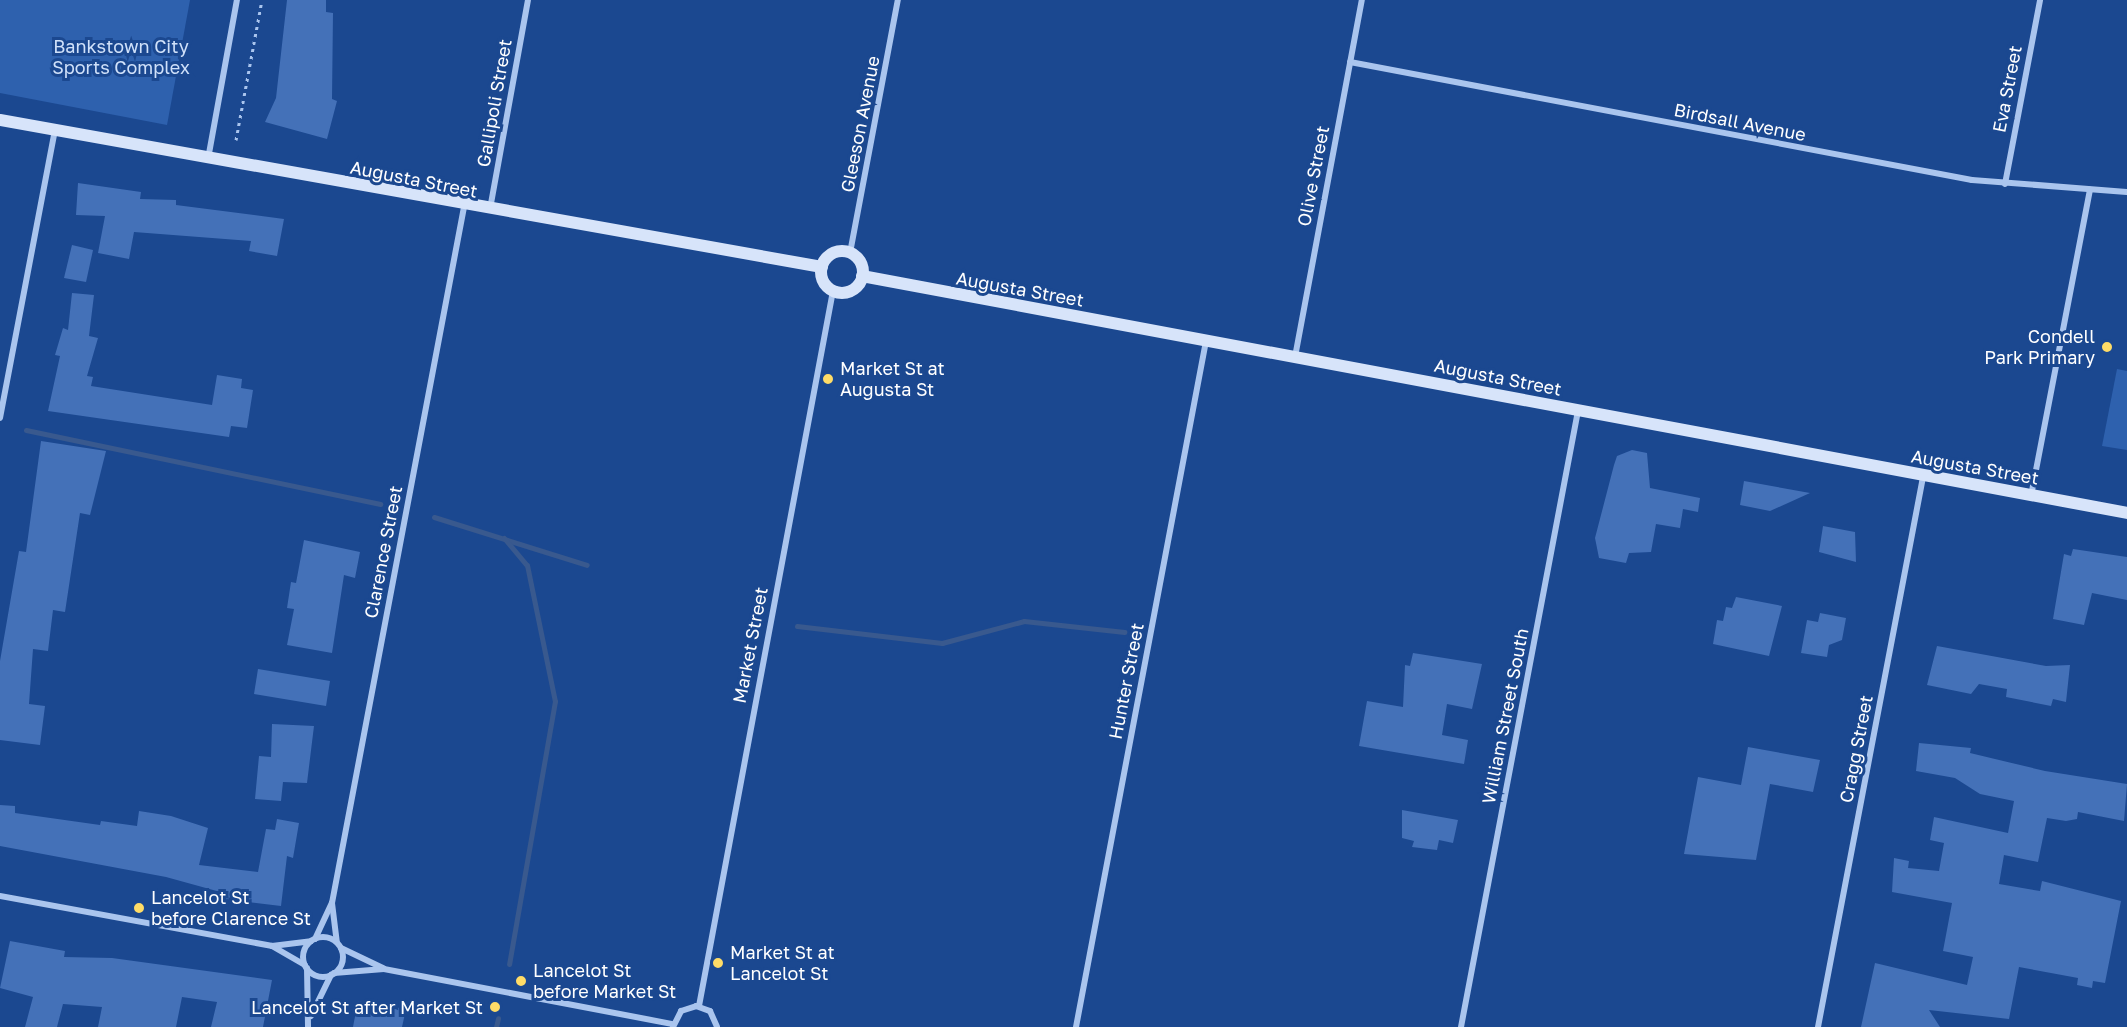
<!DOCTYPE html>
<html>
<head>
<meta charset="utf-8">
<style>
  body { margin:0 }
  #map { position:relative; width:2127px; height:1027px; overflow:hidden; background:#1b4890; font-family:"Golos Text",sans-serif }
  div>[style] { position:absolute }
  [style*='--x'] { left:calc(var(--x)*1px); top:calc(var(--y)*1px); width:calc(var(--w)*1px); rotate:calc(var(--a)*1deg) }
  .green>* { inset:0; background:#2e61ae }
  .stream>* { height:5px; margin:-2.5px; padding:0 2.5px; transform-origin:2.5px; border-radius:2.5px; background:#39598e }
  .building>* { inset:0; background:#4471b8 }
  .path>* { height:3px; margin-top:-1.5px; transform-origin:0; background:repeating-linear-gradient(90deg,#aac5ee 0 3px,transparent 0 7.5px) }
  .street>* { height:6px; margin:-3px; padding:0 3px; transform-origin:3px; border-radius:3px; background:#aac5ee }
  .street>.ring { margin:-3px; padding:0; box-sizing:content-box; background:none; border:6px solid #aac5ee; border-radius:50% }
  .secondary>* { height:12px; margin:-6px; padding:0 6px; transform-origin:6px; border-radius:6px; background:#d7e4fa }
  .secondary>.ring { margin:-6px; padding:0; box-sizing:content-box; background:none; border:12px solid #d7e4fa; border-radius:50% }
  .dots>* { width:16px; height:16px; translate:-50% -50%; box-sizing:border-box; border:3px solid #1b4890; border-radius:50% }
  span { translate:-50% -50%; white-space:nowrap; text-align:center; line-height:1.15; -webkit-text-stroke:6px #1b4890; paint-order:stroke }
  .park-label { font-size:18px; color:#d0e1fa }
  .street-label { font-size:18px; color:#fff }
  .poi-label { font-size:18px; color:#fff }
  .right { translate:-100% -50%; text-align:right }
  .left { translate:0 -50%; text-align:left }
</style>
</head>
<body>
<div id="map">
  <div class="green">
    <div style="clip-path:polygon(0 0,190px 0,167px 125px,0 93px)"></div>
    <div style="clip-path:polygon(2117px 369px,2127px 371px,2127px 450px,2102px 446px)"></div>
  </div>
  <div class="stream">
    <div style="--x:26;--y:430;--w:362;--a:11.8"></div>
    <div style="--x:434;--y:517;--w:160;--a:17.4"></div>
    <div style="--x:504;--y:538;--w:35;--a:50"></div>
    <div style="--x:527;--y:565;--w:139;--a:78.4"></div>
    <div style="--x:555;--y:701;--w:267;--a:99.9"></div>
    <div style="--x:797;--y:626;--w:146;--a:6.7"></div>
    <div style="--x:942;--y:643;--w:85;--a:-15"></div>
    <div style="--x:1024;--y:621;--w:101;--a:6.3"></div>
    <div style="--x:496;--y:1027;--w:9;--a:-77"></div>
  </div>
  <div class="building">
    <div style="clip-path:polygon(287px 0,326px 0,326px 12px,333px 13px,332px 99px,337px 101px,327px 139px,265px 122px,276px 98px)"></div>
    <div style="clip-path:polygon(78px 183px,141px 192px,140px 199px,176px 200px,176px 205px,284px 219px,277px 256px,249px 251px,251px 241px,134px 232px,129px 259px,98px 253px,105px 216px,76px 215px)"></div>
    <div style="clip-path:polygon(72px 245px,93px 250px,86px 282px,64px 278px)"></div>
    <div style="clip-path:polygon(72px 293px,94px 295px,89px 336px,98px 338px,87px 376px,93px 377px,91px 386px,212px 405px,217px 375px,242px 379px,241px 388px,253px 390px,247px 428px,231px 426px,229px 437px,48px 411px,60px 356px,55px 355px,63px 328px,68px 330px)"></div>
    <div style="clip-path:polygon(41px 441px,106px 451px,90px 515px,80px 513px,65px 612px,53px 610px,48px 651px,33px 649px,29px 704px,45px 706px,40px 745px,0 740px,0 661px,19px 551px,26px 552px)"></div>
    <div style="clip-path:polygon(1632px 450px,1647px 453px,1650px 488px,1700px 498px,1698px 512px,1683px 509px,1680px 528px,1656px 524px,1651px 552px,1629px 553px,1626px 563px,1599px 558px,1595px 538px,1614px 465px,1617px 456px)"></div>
    <div style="clip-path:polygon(1744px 481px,1810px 493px,1770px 511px,1740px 505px)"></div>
    <div style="clip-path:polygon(1823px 526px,1855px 532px,1856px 562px,1819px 552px)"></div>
    <div style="clip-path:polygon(304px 540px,360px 552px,355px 578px,344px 575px,332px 653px,287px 645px,294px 609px,287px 608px,291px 582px,296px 583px)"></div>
    <div style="clip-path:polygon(2073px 549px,2127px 557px,2127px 600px,2092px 593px,2084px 625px,2053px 619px,2064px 554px,2071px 556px)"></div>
    <div style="clip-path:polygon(1736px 597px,1782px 606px,1769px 656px,1713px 644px,1717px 620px,1723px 621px,1726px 607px,1732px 608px)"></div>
    <div style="clip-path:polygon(1820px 613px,1846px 618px,1842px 640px,1829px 645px,1827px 657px,1801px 653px,1807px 620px,1818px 622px)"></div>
    <div style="clip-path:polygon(1937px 646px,2046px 666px,2070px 665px,2066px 702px,2053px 699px,2051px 706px,2006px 697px,2007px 689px,1979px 684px,1971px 694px,1927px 685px)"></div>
    <div style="clip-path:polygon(1413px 653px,1482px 664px,1472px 709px,1447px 704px,1442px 735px,1468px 740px,1464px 764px,1359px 746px,1367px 701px,1403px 707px,1405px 665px,1410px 666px)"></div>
    <div style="clip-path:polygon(258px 669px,330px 681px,326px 706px,254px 694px)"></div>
    <div style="clip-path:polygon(272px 724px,314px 726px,307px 783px,283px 782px,281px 801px,255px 799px,259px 756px,271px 757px)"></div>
    <div style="clip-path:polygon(1919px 743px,1971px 748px,1970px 753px,2045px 771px,2127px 784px,2124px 821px,2078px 812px,2077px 819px,2066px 821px,2047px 818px,2038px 862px,2004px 855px,1999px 884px,2040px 891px,2042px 881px,2121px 901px,2105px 983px,2093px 981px,2092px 988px,2077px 985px,2078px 978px,2019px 967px,2009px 1019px,1929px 1010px,1940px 1027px,1861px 1027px,1875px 963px,1967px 985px,1973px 957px,1943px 951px,1952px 903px,1892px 892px,1894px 858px,1909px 861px,1908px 868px,1939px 871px,1944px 843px,1930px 840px,1934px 817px,2008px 833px,2014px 801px,1980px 794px,1955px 778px,1916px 771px)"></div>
    <div style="clip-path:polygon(1748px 747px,1820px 760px,1813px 792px,1770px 784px,1756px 860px,1684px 854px,1698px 777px,1741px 785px)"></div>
    <div style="clip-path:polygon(0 805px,15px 806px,15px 813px,100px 825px,101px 821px,137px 826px,139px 811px,171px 816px,208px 828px,199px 865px,258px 872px,266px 829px,275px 830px,277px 819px,299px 823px,293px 858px,287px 856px,281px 906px,223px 899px,224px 893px,166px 877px,0 846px)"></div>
    <div style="clip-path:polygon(1402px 810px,1458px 820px,1453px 843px,1439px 840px,1437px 850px,1412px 847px,1414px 841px,1402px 838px)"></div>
    <div style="clip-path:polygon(10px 941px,65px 951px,64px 957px,112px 958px,272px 980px,263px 1027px,211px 1027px,217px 1002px,182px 997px,176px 1027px,98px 1027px,102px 1007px,63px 1004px,57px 1027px,25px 1027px,33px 997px,0 988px)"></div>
    <div style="clip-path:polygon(358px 1001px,406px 1009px,402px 1027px,353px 1027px)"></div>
  </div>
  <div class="path">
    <div style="--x:236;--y:140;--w:142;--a:-79.5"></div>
  </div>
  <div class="street">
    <div style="--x:1350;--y:62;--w:633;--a:10.74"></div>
    <div style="--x:1972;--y:180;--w:155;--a:4.4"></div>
    <div style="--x:208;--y:159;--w:162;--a:-79.7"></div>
    <div style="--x:2005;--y:184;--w:187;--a:-79.2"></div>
    <div style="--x:490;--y:209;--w:212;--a:-79.7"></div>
    <div style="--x:850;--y:253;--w:258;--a:-79.3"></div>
    <div style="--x:1295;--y:357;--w:363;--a:-79.4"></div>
    <div style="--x:0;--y:418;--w:293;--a:-79.2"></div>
    <div style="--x:2031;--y:496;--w:312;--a:-79.1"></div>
    <div style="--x:0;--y:896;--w:277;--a:10.4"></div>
    <div style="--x:272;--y:946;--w:38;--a:30"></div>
    <div style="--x:332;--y:903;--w:39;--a:83"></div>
    <div class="ring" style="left:303px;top:937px;width:34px;height:34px"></div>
    <div style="--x:315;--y:939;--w:40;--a:-65"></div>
    <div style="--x:332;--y:903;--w:708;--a:-79.26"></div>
    <div style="--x:272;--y:946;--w:39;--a:-7"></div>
    <div style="--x:341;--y:948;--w:47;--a:25.5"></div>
    <div style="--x:307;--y:968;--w:59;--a:89"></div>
    <div style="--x:334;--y:973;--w:50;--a:-4.6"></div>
    <div style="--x:384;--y:969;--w:294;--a:10.8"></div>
    <div style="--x:699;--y:1006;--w:727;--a:-79.39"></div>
    <div style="--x:311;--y:1016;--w:46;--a:-64"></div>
    <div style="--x:673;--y:1027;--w:18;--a:-63"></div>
    <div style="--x:681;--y:1011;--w:16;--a:-18"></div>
    <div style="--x:696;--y:1006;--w:15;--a:20"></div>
    <div style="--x:710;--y:1011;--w:17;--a:66"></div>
    <div style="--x:1076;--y:1027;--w:698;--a:-79.27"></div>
    <div style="--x:1461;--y:1027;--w:627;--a:-79.25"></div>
    <div style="--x:1818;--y:1027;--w:560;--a:-79.19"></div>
  </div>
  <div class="secondary">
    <div style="--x:0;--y:120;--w:835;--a:10.14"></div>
    <div class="ring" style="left:821px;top:251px;width:30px;height:30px"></div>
    <div style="--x:862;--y:276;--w:1287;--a:10.61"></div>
  </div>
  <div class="dots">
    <div style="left:2107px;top:347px;background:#ffdc67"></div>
    <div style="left:828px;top:379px;background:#ffdc67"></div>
    <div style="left:139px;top:908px;background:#ffdc67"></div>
    <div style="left:718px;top:963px;background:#ffdc67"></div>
    <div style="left:521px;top:981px;background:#ffdc67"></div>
    <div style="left:495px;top:1007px;background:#ffdc67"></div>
  </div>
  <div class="park-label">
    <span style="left:121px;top:57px">Bankstown City<br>Sports Complex</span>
  </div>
  <div class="street-label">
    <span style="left:2007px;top:89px;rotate:-79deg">Eva Street</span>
    <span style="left:494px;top:103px;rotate:-80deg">Gallipoli Street</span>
    <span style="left:1740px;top:122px;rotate:11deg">Birdsall Avenue</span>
    <span style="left:860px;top:124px;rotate:-79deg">Gleeson Avenue</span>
    <span style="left:1313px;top:176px;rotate:-79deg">Olive Street</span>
    <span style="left:414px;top:179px;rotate:11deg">Augusta Street</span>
    <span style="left:1020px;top:289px;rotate:10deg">Augusta Street</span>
    <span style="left:1498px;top:377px;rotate:11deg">Augusta Street</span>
    <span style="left:1975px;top:467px;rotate:10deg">Augusta Street</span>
    <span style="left:383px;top:552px;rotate:-79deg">Clarence Street</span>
    <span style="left:750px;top:645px;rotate:-79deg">Market Street</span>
    <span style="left:1126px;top:681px;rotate:-79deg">Hunter Street</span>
    <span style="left:1505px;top:716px;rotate:-79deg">William Street South</span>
    <span style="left:1856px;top:749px;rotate:-79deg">Cragg Street</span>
  </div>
  <div class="poi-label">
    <span class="right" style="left:2095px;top:347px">Condell<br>Park Primary</span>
    <span class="left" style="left:840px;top:379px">Market St at<br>Augusta St</span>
    <span class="left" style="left:151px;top:908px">Lancelot St<br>before Clarence St</span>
    <span class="left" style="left:730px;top:963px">Market St at<br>Lancelot St</span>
    <span class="left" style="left:533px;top:981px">Lancelot St<br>before Market St</span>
    <span class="right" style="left:483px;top:1007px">Lancelot St after Market St</span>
  </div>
</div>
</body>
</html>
